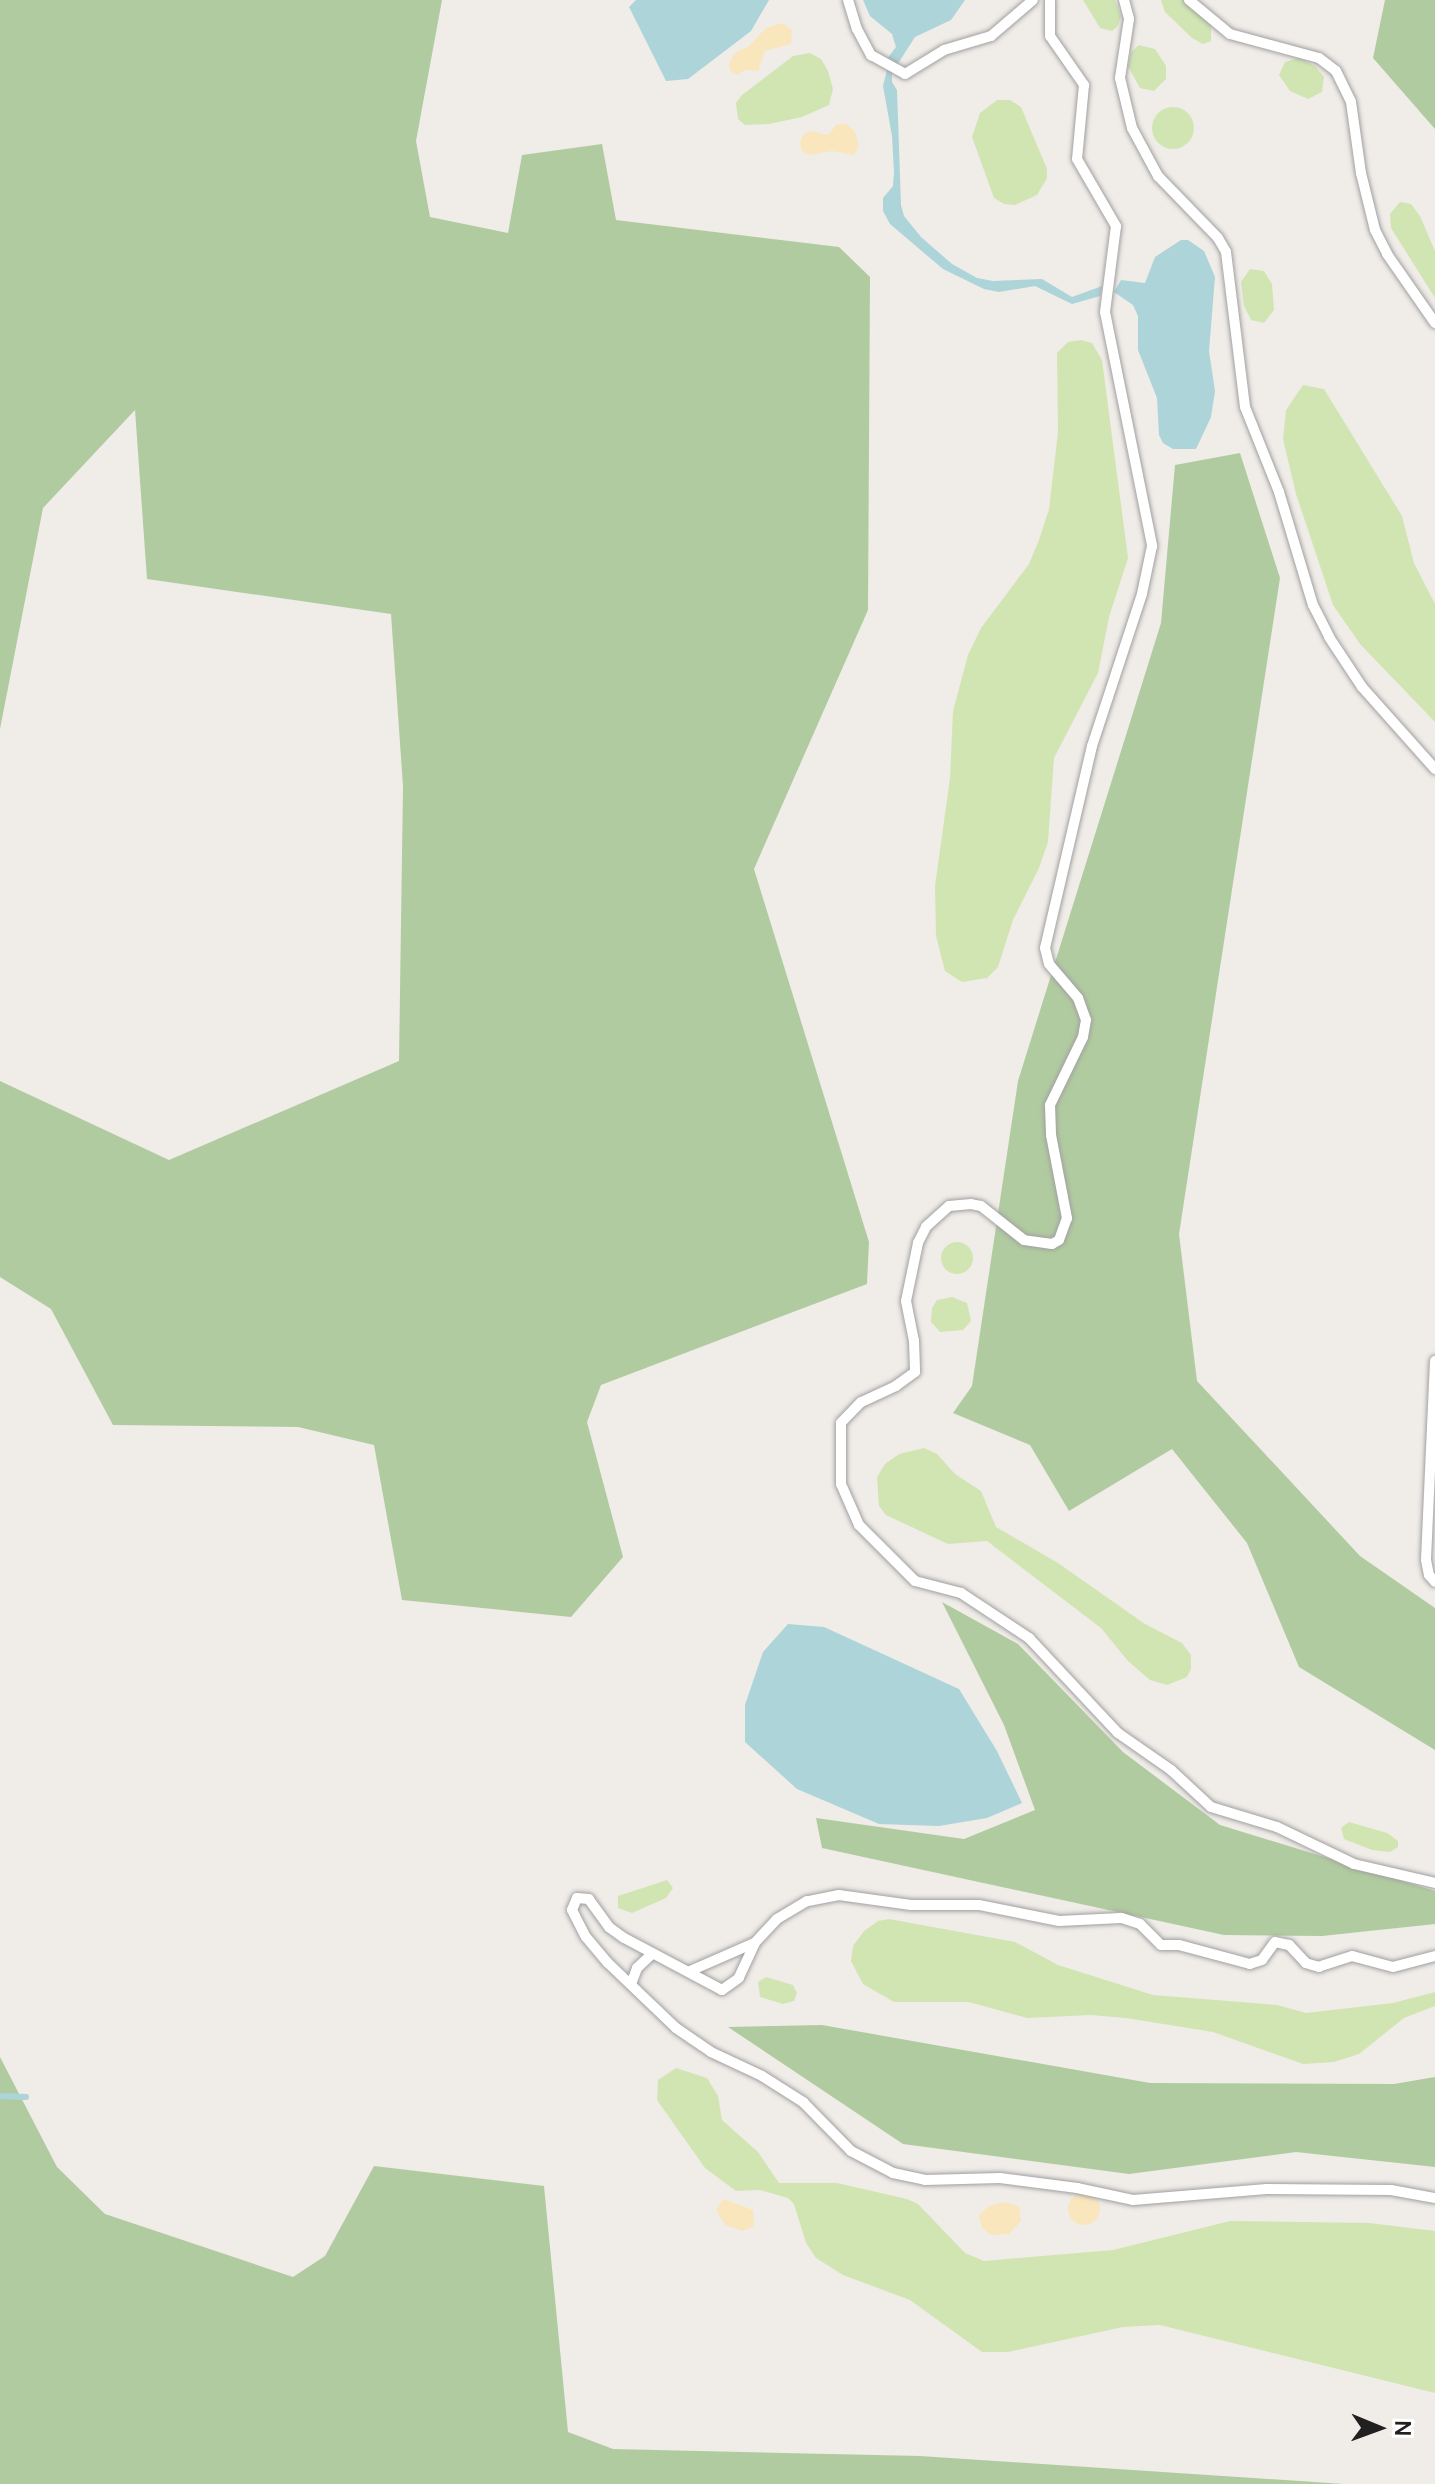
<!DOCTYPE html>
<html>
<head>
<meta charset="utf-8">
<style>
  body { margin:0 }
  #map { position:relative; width:1435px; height:2484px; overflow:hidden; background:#f0ece8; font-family:Manrope,sans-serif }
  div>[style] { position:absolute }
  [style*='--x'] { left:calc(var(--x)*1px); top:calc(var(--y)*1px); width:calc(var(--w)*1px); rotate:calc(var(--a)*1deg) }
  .grass>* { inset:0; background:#d1e5b3 }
  .round { border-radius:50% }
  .forest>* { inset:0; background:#b1cba0 }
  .sand>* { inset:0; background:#f9e6bd }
  .water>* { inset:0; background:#acd4d9 }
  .stream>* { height:6px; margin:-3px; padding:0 3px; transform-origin:3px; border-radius:3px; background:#acd4d9 }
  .roads { filter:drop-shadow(0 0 2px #a1a1a1) drop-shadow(0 0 2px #a1a1a1) }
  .lane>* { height:10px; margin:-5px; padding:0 5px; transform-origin:5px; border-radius:5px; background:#fff }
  span { translate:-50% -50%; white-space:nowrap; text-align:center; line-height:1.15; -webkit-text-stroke:6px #fff; paint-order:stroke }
  .north { position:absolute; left:1339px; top:2388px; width:80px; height:80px; -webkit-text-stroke:6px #fff; paint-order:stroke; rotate:91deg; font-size:22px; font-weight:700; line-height:32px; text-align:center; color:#202020 }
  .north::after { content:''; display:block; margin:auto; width:28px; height:36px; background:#202020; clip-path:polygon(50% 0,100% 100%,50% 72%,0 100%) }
</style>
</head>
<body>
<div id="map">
  <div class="grass">
    <div style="clip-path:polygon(1083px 0,1115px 0,1121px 16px,1118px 26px,1112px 31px,1100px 28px)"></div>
    <div style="clip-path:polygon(1161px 0,1185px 0,1211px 25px,1211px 41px,1203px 44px,1192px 38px,1165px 12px)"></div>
    <div style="clip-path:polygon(1139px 45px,1155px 49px,1166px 66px,1166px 79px,1154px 91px,1140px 88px,1128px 66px,1131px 52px)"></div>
    <div style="clip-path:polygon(810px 53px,821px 59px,828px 71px,833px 89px,829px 105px,802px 117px,769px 124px,745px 125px,738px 119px,736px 103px,742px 95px,793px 56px)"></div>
    <div style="clip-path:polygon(1299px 58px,1315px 66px,1324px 77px,1322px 92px,1308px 99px,1290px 91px,1279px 75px,1285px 62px)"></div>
    <div style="clip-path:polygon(997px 100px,1010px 100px,1021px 107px,1047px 169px,1047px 178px,1037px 195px,1015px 205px,1004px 204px,994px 198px,972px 137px,980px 113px)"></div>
    <div class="round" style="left:1152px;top:107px;width:42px;height:42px"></div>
    <div style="clip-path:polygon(1400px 202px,1411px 204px,1420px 216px,1435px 251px,1435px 298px,1391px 228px,1390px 214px)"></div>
    <div style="clip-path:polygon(1250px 269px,1264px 271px,1272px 284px,1274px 310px,1264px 323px,1251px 320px,1244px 306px,1241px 282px)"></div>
    <div style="clip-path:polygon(1081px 340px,1092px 343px,1102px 360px,1128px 558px,1109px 617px,1098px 673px,1054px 758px,1048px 842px,1039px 868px,1013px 920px,998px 967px,987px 978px,962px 982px,945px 971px,936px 936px,935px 886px,950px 778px,953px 711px,968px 655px,981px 628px,1029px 564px,1039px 540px,1049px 509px,1058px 432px,1057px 353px,1068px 342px)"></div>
    <div style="clip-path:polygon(1303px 385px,1324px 389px,1402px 516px,1414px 563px,1435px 604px,1435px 722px,1360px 644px,1333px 605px,1296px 494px,1283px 439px,1286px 410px)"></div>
    <div class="round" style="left:941px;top:1242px;width:32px;height:32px"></div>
    <div style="clip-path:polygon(952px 1297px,967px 1303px,971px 1321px,963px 1330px,940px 1332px,931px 1322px,932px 1308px,937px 1300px)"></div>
    <div style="clip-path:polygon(924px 1448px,937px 1454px,955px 1474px,981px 1491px,996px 1527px,1058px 1563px,1145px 1624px,1182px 1643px,1191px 1655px,1191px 1669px,1187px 1677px,1167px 1685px,1150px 1680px,1128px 1661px,1101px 1628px,987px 1541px,948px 1544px,886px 1515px,879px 1506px,877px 1477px,885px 1464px,899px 1454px)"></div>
    <div style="clip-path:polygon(1349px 1822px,1387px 1833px,1398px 1841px,1398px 1847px,1390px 1852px,1372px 1850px,1344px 1839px,1341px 1828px)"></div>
    <div style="clip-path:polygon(667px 1880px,673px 1888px,666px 1898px,632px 1913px,618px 1908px,618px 1896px)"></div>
    <div style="clip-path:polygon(889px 1919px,1015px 1942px,1058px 1965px,1153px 1995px,1277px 2005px,1306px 2013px,1393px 2003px,1435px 1992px,1435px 2006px,1404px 2018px,1359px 2054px,1334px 2062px,1303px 2064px,1213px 2032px,1126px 2018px,1091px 2015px,1027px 2018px,969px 2002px,894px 2002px,863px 1984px,851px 1961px,853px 1946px,864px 1931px,878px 1921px)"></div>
    <div style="clip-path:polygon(766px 1977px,793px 1985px,797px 1993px,794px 2001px,783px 2004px,760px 1997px,758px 1982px)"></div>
    <div style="clip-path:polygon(676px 2068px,707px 2078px,718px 2096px,722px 2120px,758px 2152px,779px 2183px,837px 2183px,907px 2199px,918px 2204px,965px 2253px,984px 2261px,1113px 2250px,1230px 2221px,1369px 2223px,1435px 2231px,1435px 2393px,1160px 2325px,1123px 2327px,1008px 2352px,982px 2352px,910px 2300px,843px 2275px,816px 2258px,806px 2243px,794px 2204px,788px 2198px,760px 2190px,736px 2191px,705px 2168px,657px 2100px,658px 2080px)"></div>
  </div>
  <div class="forest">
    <div style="clip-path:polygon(0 0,442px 0,416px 141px,430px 217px,508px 233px,522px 155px,602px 144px,616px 220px,839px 247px,870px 277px,868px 610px,754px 869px,869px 1242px,867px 1284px,601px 1385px,587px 1422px,623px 1557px,571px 1617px,402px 1600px,374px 1445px,298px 1427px,113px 1425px,51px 1309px,0 1277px,0 1081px,169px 1160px,399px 1061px,403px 786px,391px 614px,147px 579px,135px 410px,43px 508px,0 729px)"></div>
    <div style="clip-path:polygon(1385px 0,1435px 0,1435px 129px,1373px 58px)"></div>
    <div style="clip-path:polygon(1240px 453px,1280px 578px,1179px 1234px,1197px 1381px,1360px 1556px,1435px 1608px,1435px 1750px,1299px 1667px,1247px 1543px,1172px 1449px,1069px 1511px,1030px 1445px,953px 1413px,972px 1386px,1018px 1081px,1161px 623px,1175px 465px)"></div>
    <div style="clip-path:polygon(942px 1602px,1018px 1644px,1123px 1752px,1220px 1825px,1435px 1891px,1435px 1924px,1322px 1936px,1224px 1935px,822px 1848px,816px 1818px,964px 1839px,1035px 1810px,1004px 1725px)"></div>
    <div style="clip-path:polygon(822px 2025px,1150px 2083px,1394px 2084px,1435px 2077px,1435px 2167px,1296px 2152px,1129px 2174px,903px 2144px,728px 2027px)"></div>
    <div style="clip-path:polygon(0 2057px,57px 2167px,105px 2214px,293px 2277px,325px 2256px,374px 2166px,544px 2186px,568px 2432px,613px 2449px,920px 2456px,1344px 2484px,0 2484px)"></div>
  </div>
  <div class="sand">
    <div style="clip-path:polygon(782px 23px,792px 30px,791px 44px,765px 51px,758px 71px,745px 70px,737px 75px,730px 71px,729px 64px,735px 53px,749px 46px,766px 28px)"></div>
    <div style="clip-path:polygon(837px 124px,847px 124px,855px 132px,859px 146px,854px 155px,832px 151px,809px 155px,802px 151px,800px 142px,803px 135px,810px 131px,828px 135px)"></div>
    <div class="round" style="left:1068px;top:2193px;width:32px;height:32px"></div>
    <div style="clip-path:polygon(723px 2199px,753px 2210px,754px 2226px,743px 2231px,725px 2225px,716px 2210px)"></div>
    <div style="clip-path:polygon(1004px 2202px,1019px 2206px,1021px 2221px,1009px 2234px,991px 2235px,982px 2228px,979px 2215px,989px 2206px)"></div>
  </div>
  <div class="water">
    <div style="clip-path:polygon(636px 0,769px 0,751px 31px,688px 79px,666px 81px,629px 7px)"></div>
    <div style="clip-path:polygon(863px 0,965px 0,951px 20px,915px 37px,897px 65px,887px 59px,896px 47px,892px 34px,870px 16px)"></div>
    <div style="clip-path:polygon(887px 70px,892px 72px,892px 82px,897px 90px,901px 205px,904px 216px,921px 237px,952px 264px,977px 278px,993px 281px,1042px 279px,1072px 297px,1102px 286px,1100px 296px,1072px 304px,1035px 286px,999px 292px,984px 289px,943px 269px,890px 224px,883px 211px,883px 198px,893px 186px,894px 172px,892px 136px,883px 86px)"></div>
    <div style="clip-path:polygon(1181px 240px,1188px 240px,1204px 251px,1215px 277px,1209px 351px,1215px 391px,1211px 417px,1196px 449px,1173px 449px,1163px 443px,1159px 435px,1157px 398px,1138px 350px,1138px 316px,1133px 305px,1114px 292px,1121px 280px,1145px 283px,1155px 257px)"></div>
    <div style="clip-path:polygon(788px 1624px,824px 1627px,959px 1689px,997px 1751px,1022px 1803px,987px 1818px,939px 1826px,879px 1824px,797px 1789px,745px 1742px,745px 1705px,763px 1652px)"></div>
  </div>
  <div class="stream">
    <div style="--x:0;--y:2096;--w:26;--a:2"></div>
  </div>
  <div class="roads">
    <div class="lane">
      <div style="--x:848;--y:0;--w:30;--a:73"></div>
      <div style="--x:857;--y:29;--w:30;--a:62"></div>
      <div style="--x:871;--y:55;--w:39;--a:29"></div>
      <div style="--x:905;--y:74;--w:46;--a:-31.6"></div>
      <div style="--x:944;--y:50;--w:49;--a:-16.6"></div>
      <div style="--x:991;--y:36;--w:55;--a:-40.6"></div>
      <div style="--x:1050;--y:0;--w:36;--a:90"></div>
      <div style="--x:1050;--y:36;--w:60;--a:55.2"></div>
      <div style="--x:1084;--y:85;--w:74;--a:95.4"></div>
      <div style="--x:1077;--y:159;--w:78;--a:59.8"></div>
      <div style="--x:1116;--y:226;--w:87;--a:97.3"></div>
      <div style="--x:1105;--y:312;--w:239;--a:78.6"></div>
      <div style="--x:1152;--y:546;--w:49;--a:101.8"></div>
      <div style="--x:1142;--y:594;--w:160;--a:108.2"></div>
      <div style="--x:1092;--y:746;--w:207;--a:103.1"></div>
      <div style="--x:1045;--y:948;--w:16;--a:76"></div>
      <div style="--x:1049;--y:964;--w:45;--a:49.5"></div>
      <div style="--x:1078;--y:998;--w:23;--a:70"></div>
      <div style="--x:1086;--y:1020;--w:17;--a:100"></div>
      <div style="--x:1083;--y:1037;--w:76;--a:115.9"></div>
      <div style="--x:1050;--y:1105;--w:30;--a:88"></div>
      <div style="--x:1051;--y:1135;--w:85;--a:79.1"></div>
      <div style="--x:1067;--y:1218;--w:23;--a:110"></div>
      <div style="--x:1059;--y:1240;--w:8;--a:150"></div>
      <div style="--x:1052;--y:1244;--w:28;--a:-172"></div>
      <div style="--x:1024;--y:1240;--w:55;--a:-141.7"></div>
      <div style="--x:981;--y:1206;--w:10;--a:-169"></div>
      <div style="--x:971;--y:1204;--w:22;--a:175"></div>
      <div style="--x:949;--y:1206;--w:31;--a:138"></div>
      <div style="--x:926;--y:1227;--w:18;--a:117"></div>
      <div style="--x:918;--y:1243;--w:59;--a:101.7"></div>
      <div style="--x:906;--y:1301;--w:41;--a:78.7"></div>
      <div style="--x:914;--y:1341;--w:31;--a:88"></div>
      <div style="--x:915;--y:1372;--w:24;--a:144"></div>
      <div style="--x:896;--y:1386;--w:38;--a:155"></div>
      <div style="--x:861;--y:1402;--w:29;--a:134"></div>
      <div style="--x:841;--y:1423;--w:61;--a:90"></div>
      <div style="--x:841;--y:1484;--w:45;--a:66.3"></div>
      <div style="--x:859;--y:1525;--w:79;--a:45"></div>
      <div style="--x:915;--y:1581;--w:48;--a:14.6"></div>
      <div style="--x:961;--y:1593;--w:82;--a:33.5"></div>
      <div style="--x:1029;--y:1638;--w:130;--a:46.9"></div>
      <div style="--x:1118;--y:1733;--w:65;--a:34.9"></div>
      <div style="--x:1171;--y:1770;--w:54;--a:42.8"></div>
      <div style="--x:1211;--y:1807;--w:69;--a:16.9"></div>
      <div style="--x:1277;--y:1827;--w:85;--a:25.7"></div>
      <div style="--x:1354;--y:1864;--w:83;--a:13.2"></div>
      <div style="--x:1124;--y:0;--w:20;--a:75"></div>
      <div style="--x:1129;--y:19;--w:60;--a:98.7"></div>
      <div style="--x:1120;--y:78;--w:51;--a:76.5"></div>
      <div style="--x:1132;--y:128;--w:55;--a:61.6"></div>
      <div style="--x:1158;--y:176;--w:86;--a:45.9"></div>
      <div style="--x:1218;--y:238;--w:16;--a:60"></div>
      <div style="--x:1226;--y:252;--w:156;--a:83"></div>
      <div style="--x:1245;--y:407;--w:92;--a:68.2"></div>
      <div style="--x:1279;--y:492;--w:118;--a:73.3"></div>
      <div style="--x:1313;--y:605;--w:36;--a:63"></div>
      <div style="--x:1329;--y:637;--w:60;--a:56.6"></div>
      <div style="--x:1362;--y:687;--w:110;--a:48.3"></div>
      <div style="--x:1189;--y:0;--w:53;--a:39.7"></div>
      <div style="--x:1230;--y:34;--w:92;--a:15.1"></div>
      <div style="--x:1319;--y:58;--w:21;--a:37"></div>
      <div style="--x:1336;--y:71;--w:34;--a:64"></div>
      <div style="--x:1351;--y:102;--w:72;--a:82"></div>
      <div style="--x:1361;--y:173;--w:59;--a:76.2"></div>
      <div style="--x:1375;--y:230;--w:27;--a:63"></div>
      <div style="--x:1387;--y:254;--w:84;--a:55.2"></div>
      <div style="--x:1435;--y:1361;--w:199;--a:92.6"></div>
      <div style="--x:1426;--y:1560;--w:15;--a:79"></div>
      <div style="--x:1429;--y:1575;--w:9;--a:49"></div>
      <div style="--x:1435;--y:1956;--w:43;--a:165.3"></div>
      <div style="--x:1393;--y:1967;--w:42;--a:-165"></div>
      <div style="--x:1352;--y:1956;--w:35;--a:162"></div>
      <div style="--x:1319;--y:1967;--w:14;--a:-163"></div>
      <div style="--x:1306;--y:1963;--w:25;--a:-133"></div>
      <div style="--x:1289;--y:1945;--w:14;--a:-168"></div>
      <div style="--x:1275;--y:1942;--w:22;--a:126"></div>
      <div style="--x:1262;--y:1960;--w:13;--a:162"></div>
      <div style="--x:1250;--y:1964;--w:73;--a:-165"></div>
      <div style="--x:1179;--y:1945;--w:18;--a:180"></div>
      <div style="--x:1161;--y:1945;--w:30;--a:-135"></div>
      <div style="--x:1140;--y:1924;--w:20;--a:-162"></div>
      <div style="--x:1121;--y:1918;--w:62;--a:177.2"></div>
      <div style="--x:1059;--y:1921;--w:82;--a:-168.7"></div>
      <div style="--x:979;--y:1905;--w:68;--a:180"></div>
      <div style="--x:911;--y:1905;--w:73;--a:-172.1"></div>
      <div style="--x:839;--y:1895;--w:33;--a:169"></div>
      <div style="--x:807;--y:1901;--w:35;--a:149"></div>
      <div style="--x:777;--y:1919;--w:33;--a:133"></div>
      <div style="--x:755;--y:1943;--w:38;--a:115"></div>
      <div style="--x:739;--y:1978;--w:21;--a:145"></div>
      <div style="--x:722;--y:1990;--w:111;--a:-152"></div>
      <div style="--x:624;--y:1938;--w:19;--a:-144"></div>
      <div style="--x:609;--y:1927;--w:34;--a:-126"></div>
      <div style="--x:589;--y:1899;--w:12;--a:-175"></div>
      <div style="--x:577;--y:1898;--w:13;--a:113"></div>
      <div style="--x:572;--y:1910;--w:30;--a:63"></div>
      <div style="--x:586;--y:1937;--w:34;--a:50"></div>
      <div style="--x:608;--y:1963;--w:94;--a:43.7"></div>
      <div style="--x:676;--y:2028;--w:42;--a:34.4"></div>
      <div style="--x:711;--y:2052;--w:56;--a:25.2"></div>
      <div style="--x:762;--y:2076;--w:49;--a:32.4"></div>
      <div style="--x:803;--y:2102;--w:69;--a:45.6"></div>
      <div style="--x:851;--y:2151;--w:47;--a:27.6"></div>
      <div style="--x:893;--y:2173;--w:33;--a:12"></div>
      <div style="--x:925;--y:2180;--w:75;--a:-1.5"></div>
      <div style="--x:1000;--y:2178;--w:78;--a:7.4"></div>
      <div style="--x:1077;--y:2188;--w:57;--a:12.1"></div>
      <div style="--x:1133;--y:2200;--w:134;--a:-4.7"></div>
      <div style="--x:1267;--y:2189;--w:124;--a:0.5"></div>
      <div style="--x:1391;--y:2190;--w:45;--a:10.3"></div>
      <div style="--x:690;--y:1971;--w:70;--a:-23.6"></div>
      <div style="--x:631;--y:1984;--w:17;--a:-69"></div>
      <div style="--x:637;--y:1968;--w:21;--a:-43"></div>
    </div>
  </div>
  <div class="north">N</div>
</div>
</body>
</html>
